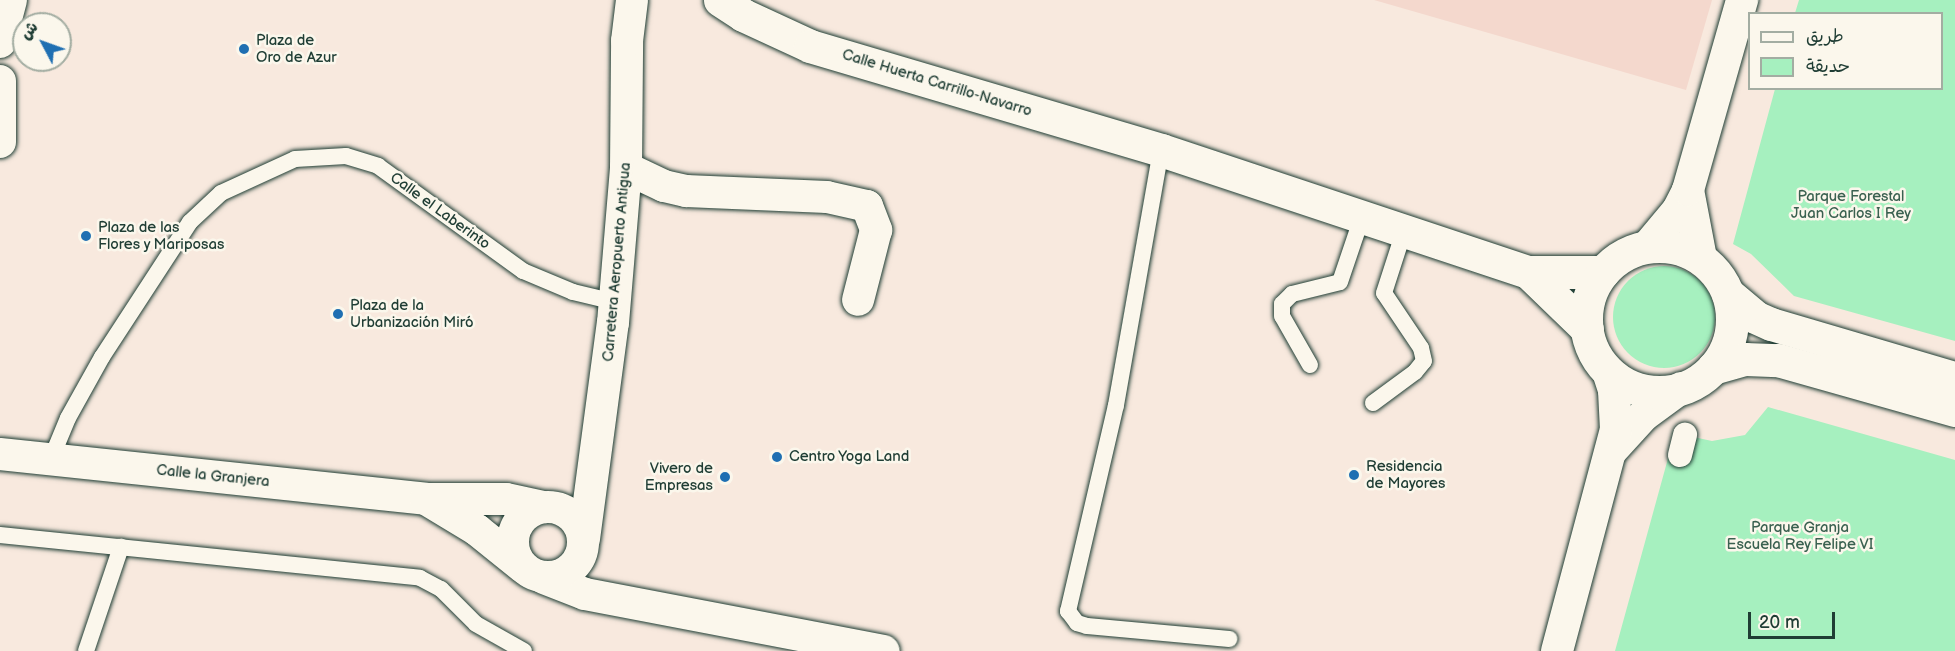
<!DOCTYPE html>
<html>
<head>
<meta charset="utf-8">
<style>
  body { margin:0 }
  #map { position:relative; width:1955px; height:651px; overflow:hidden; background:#f8e9de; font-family:"Balsamiq Sans","Playpen Sans Arabic",sans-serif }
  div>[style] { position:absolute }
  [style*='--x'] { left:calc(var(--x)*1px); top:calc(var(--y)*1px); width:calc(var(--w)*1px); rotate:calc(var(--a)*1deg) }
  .built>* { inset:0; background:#f4d8cd }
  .green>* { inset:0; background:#a6f0bf }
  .round { border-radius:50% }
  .roads { filter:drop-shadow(0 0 2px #1f3d34) drop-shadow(0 0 2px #1f3d34) }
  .service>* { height:16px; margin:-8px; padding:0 8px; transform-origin:8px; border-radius:8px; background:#fbf7ec }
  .pedestrian>* { height:24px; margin:-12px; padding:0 12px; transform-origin:12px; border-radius:12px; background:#fbf7ec }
  .minor>* { height:32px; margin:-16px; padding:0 16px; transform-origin:16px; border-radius:16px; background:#fbf7ec }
  .minor>.ring { margin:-16px; padding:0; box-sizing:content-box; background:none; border:32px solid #fbf7ec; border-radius:50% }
  .tertiary>* { height:33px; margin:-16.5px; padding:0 16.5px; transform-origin:16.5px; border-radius:16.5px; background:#fbf7ec }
  .tertiary>.ring { margin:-16.5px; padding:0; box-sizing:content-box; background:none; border:33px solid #fbf7ec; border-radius:50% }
  .dots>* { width:16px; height:16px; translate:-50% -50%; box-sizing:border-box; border:3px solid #fbf7ec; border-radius:50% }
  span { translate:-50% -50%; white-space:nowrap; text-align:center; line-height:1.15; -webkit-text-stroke:5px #fbf7ec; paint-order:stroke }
  .poi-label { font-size:15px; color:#1f3d34 }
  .left { translate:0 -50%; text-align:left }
  .right { translate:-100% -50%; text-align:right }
  .street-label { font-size:15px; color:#1f3d34 }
  .park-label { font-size:15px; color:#3a6150 }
  .legend { position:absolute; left:1748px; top:12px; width:195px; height:78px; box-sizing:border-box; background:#fbf7ec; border:2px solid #a3ada2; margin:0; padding:8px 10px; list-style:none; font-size:18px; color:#1f3d34 }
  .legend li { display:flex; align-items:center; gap:12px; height:30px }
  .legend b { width:30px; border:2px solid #a3ada2 }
  .north { position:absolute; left:12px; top:12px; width:60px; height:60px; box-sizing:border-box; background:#fbf7ec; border:2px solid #a3ada2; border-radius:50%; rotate:311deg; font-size:16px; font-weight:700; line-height:24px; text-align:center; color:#1f3d34 }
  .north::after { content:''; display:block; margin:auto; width:21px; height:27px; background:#1f6fb2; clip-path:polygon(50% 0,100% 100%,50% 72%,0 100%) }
  .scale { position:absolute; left:1748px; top:612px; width:87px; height:27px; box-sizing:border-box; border:3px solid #1f3d34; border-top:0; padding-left:8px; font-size:18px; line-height:21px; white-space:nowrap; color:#1f3d34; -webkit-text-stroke:4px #fbf7ec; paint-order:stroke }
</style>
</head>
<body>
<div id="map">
  <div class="built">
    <div style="clip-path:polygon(1374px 0,1712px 0,1686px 90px)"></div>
  </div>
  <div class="green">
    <div style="clip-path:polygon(1799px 0,1955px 0,1955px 341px,1794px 296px,1751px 254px,1733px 244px,1775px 89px,1942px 88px,1942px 14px,1795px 13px)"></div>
    <div class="round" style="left:1613px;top:266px;width:102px;height:102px"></div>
    <div style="clip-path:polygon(1768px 407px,1955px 460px,1955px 651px,1615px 651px,1675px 433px,1712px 441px,1745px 435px)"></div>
  </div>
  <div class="roads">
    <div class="service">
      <div style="--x:1161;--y:150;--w:259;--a:100"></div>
      <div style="--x:1116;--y:405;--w:212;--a:103.1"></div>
      <div style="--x:1068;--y:611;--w:15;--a:53"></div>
      <div style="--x:1077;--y:623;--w:10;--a:17"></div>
      <div style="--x:1087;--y:626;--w:143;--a:5.2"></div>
      <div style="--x:1310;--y:365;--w:56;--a:-119.7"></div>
      <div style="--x:1282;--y:316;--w:12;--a:-90"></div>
      <div style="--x:1282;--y:304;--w:14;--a:-45"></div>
      <div style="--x:1292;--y:294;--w:49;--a:-14"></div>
      <div style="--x:1340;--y:282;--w:69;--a:-71.3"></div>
      <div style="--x:1373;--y:403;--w:52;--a:-36.4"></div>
      <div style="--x:1415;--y:372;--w:14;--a:-51"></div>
      <div style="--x:1424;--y:361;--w:13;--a:-103"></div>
      <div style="--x:1421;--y:348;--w:66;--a:-123.9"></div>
      <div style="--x:1384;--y:293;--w:65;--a:-72.1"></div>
      <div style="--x:51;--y:459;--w:44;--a:-67.5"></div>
      <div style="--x:68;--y:418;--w:70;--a:-60.9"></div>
      <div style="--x:102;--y:357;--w:161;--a:-56.9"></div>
      <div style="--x:190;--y:222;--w:42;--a:-43.1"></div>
      <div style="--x:221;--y:193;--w:81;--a:-24.7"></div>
      <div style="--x:295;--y:159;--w:51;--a:-3.4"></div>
      <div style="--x:346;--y:156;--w:34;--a:17"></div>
      <div style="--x:378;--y:166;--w:179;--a:35.9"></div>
      <div style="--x:523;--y:271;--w:54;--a:22.8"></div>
      <div style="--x:573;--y:292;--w:43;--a:13.4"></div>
      <div style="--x:0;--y:535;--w:422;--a:5.8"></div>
      <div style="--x:420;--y:578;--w:24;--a:28"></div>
      <div style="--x:441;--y:589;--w:49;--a:45"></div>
      <div style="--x:476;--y:624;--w:55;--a:29.4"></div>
      <div style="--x:86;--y:651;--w:110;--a:-71.4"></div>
    </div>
    <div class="pedestrian">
      <div style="--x:1680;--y:455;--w:21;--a:-76"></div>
    </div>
    <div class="minor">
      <div style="--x:0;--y:42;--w:43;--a:-75.3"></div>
      <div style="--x:0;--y:81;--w:61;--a:90"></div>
      <div style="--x:626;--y:168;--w:42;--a:25.3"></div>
      <div style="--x:664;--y:186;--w:23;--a:13"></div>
      <div style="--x:686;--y:191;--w:141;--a:2.4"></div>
      <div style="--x:827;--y:197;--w:41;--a:12.7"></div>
      <div style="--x:867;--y:206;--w:26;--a:69"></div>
      <div style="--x:876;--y:230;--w:72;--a:104.4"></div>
      <div style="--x:1688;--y:190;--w:69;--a:79.2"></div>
      <div style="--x:1648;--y:246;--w:47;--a:-50.2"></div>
      <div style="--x:1678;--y:210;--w:22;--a:-63"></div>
      <div style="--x:1688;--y:190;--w:198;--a:-74.1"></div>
      <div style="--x:1612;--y:450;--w:47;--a:-47.6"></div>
      <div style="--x:1644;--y:415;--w:46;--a:-36.1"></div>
      <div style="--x:0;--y:454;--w:428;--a:6"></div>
      <div style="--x:426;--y:499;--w:80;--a:0"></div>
      <div style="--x:506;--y:499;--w:40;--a:12"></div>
      <div style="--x:426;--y:499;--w:60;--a:31.3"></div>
      <div style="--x:477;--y:530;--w:59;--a:38.8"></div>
      <div class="ring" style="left:513px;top:507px;width:38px;height:38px"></div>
      <div style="--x:584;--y:539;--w:218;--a:-82.4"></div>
      <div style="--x:613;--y:323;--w:156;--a:-85.2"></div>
      <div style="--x:626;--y:168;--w:127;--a:-89.5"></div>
      <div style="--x:627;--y:41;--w:41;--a:-83"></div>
      <div style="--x:544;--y:578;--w:44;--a:21.3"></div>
      <div style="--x:585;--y:594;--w:304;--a:10.8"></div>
      <div style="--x:1557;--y:651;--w:229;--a:-75.1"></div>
      <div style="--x:1616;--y:430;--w:40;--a:-92.9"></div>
      <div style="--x:1614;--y:390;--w:20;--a:-108"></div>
    </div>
    <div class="tertiary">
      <div style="--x:720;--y:0;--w:27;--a:33"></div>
      <div style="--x:743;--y:15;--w:74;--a:24.8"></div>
      <div style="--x:810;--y:46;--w:366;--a:16.5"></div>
      <div style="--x:1161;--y:150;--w:387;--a:18.4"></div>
      <div style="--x:1528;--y:272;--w:75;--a:0"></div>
      <div class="ring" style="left:1586px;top:246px;width:113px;height:113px"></div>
      <div style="--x:1528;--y:272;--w:82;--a:44"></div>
      <div style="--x:1728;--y:294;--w:35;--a:40"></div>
      <div style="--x:1755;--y:317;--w:17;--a:24"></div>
      <div style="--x:1771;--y:324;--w:192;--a:16.4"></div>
      <div style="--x:1713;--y:368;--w:33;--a:-16"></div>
      <div style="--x:1745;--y:359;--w:33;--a:2"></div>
      <div style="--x:1778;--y:360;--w:184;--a:15.8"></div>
    </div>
  </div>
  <div class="dots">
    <div style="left:244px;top:49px;background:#1f6fb2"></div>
    <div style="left:86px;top:236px;background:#1f6fb2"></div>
    <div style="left:338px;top:314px;background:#1f6fb2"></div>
    <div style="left:777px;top:457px;background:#1f6fb2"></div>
    <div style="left:1354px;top:475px;background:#1f6fb2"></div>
    <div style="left:725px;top:477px;background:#1f6fb2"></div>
  </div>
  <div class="poi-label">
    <span class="left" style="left:256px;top:49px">Plaza de<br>Oro de Azur</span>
    <span class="left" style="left:98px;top:236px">Plaza de las<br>Flores y Mariposas</span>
    <span class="left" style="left:350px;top:314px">Plaza de la<br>Urbanización Miró</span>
    <span class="left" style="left:789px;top:457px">Centro Yoga Land</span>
    <span class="left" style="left:1366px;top:475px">Residencia<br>de Mayores</span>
    <span class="right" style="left:713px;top:477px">Vivero de<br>Empresas</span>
  </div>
  <div class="street-label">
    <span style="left:937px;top:83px;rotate:17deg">Calle Huerta Carrillo-Navarro</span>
    <span style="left:440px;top:211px;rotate:36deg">Calle el Laberinto</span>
    <span style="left:617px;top:262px;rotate:-85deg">Carretera Aeropuerto Antigua</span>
    <span style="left:213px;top:476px;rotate:6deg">Calle la Granjera</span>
  </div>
  <div class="park-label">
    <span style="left:1851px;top:205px">Parque Forestal<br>Juan Carlos I Rey</span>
    <span style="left:1800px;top:536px">Parque Granja<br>Escuela Rey Felipe VI</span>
  </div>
  <ul class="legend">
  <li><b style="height:8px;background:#fbf7ec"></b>طريق</li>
  <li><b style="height:16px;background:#a6f0bf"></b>حديقة</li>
  </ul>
  <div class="north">ش</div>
  <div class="scale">20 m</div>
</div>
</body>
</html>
